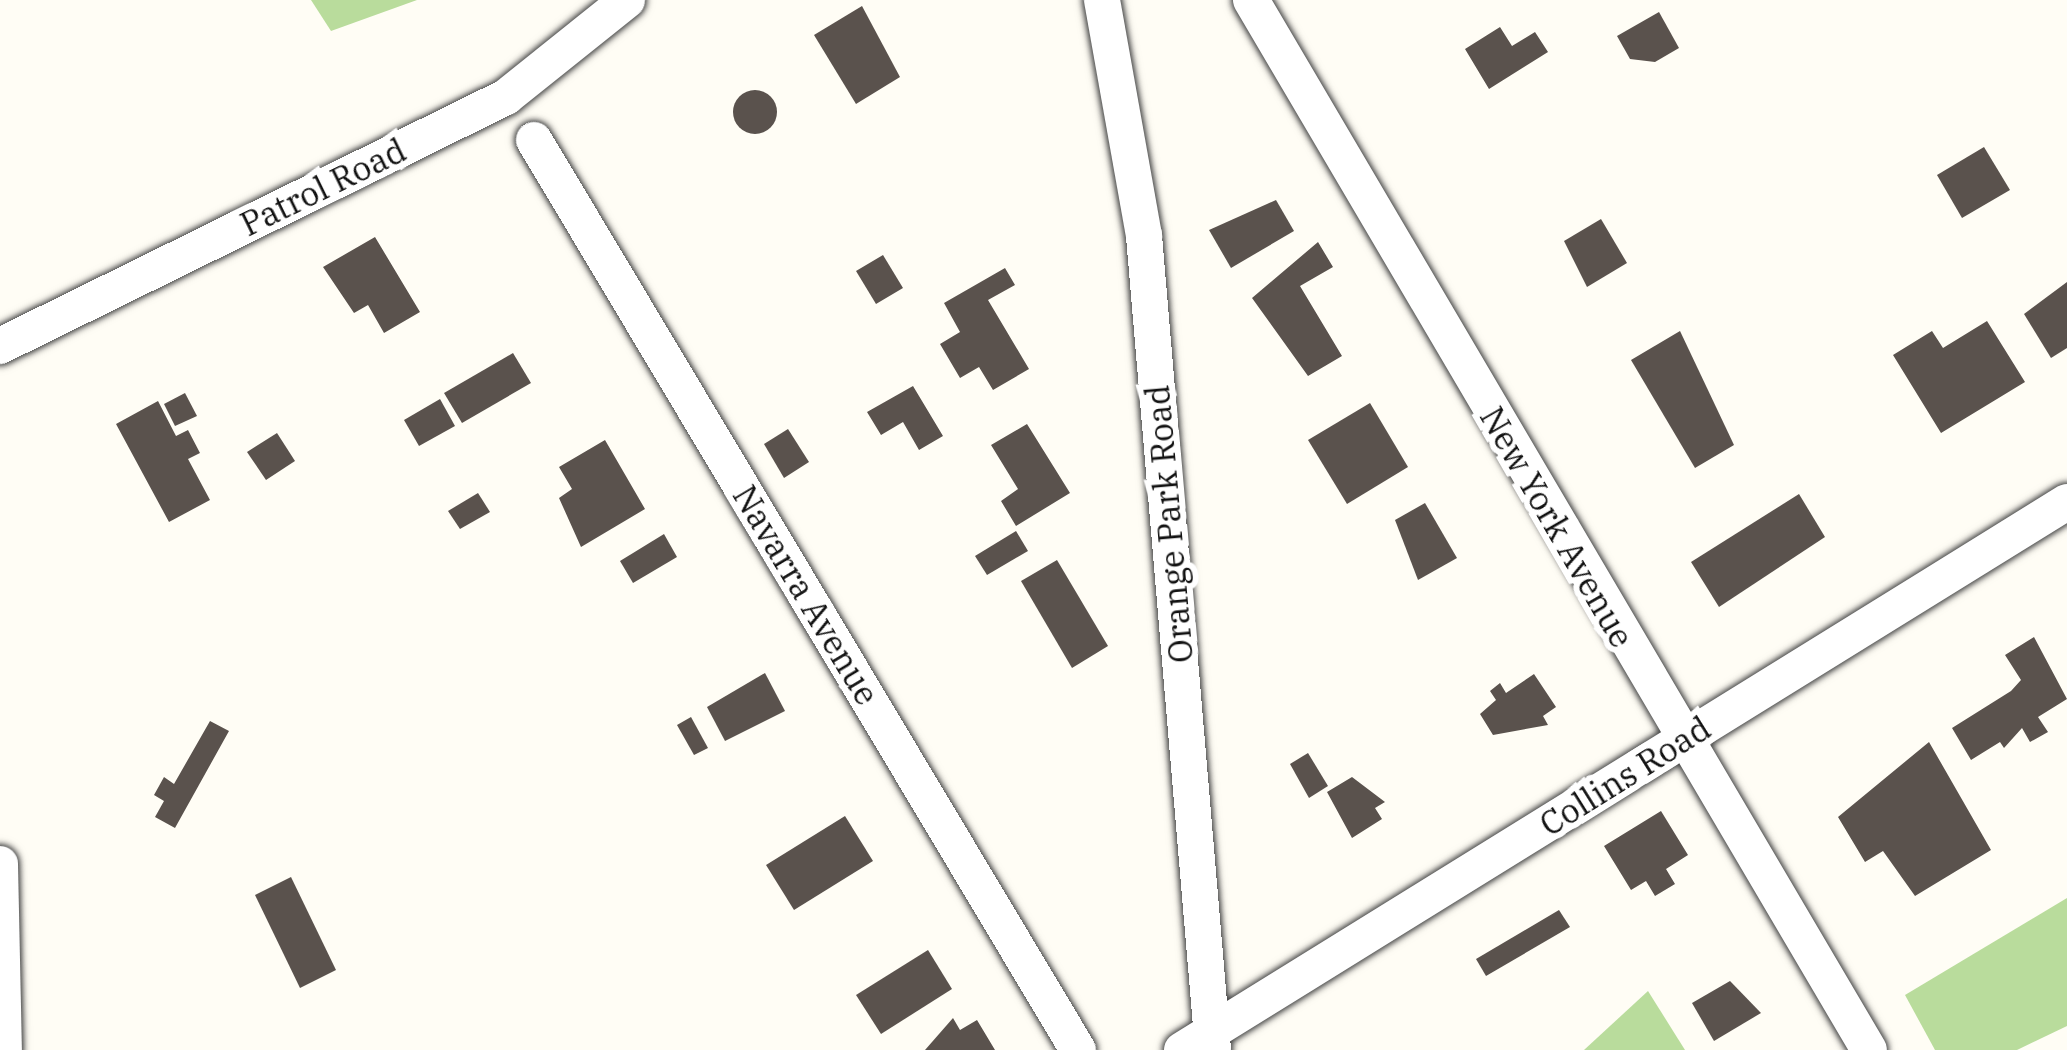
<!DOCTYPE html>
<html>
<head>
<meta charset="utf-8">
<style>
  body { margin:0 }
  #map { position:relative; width:2067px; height:1050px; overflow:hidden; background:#fffdf5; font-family:"IBM Plex Serif",serif }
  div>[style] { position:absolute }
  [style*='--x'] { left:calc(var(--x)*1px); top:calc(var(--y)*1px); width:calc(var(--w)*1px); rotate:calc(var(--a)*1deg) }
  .forest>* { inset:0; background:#b9dc9c }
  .building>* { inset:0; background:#5a524d }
  .round { border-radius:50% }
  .roads { filter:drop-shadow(0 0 3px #444) drop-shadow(0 0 3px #444) }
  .minor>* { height:36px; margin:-18px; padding:0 18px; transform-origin:18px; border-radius:18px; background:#fff }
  span { translate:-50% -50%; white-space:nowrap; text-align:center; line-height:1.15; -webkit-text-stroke:12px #fff; paint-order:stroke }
  .street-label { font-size:33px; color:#111 }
</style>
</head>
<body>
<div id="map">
  <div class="forest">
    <div style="clip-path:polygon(311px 0,417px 0,331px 31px)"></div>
    <div style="clip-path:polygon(2067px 898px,2067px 1026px,2017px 1050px,1935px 1050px,1905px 995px)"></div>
    <div style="clip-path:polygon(1648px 991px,1685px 1050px,1584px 1050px)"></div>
  </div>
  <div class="building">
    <div style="clip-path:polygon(862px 6px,900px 77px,856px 104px,814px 35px)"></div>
    <div style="clip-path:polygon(1659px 12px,1679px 48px,1655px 62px,1630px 59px,1617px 36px)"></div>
    <div style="clip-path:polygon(1500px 27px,1512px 46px,1535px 32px,1548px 52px,1489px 89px,1465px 49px)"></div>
    <div class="round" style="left:733px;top:90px;width:44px;height:44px"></div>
    <div style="clip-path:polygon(1984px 147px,2010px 190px,1962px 218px,1937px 175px)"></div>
    <div style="clip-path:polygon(1276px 200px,1294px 231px,1231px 268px,1209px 230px)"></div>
    <div style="clip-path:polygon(1601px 219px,1627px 263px,1587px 287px,1564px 241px)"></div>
    <div style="clip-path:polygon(375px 237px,420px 312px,384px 333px,368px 305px,354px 313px,323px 267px)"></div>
    <div style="clip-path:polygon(1318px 242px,1333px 267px,1300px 286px,1342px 356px,1308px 376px,1252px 298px)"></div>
    <div style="clip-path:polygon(883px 255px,903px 288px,876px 304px,856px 271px)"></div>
    <div style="clip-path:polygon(1005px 268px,1015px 285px,988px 300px,1029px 369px,993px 390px,979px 367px,960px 378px,940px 344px,960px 332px,944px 303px)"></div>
    <div style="clip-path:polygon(2067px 282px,2067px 348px,2051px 358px,2024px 314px)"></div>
    <div style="clip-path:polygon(1987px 321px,2025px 382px,1941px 433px,1893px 355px,1932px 331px,1943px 348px)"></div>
    <div style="clip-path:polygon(1680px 331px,1734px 445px,1695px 468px,1631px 360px)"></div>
    <div style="clip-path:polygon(513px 353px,531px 383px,462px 423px,444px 393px)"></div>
    <div style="clip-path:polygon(913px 386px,943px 436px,919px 450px,903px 422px,881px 435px,867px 412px)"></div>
    <div style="clip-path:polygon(185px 393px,197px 416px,175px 426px,164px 404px)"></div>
    <div style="clip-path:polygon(440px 399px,455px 426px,419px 446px,404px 420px)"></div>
    <div style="clip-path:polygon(158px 401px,176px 436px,188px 430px,200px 453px,188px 459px,210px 500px,169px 522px,116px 424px)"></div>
    <div style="clip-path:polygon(1370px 403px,1408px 467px,1347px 504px,1308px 440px)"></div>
    <div style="clip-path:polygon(1027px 424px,1070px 493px,1016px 526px,1001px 501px,1018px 489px,991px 445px)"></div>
    <div style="clip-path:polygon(788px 429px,809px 462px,784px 478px,764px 444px)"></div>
    <div style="clip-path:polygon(277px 433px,295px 461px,266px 480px,247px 452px)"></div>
    <div style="clip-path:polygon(605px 440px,645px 509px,581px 547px,559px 498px,572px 489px,559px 467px)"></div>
    <div style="clip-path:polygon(478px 493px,490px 512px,460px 529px,448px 511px)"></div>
    <div style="clip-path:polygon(1799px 494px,1825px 537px,1719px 607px,1691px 562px)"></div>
    <div style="clip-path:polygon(1425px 503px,1457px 558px,1418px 580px,1395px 520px)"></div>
    <div style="clip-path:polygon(1016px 531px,1028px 551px,987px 575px,975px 556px)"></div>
    <div style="clip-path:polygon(664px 534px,677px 557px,633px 583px,620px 561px)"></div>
    <div style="clip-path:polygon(1057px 560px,1108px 646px,1072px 668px,1021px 581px)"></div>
    <div style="clip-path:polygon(2034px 637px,2067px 699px,2038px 717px,2048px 732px,2030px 742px,2022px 728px,2004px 748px,2000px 742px,1971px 760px,1952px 728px,2011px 691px,2021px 680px,2005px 655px)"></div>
    <div style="clip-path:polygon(765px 673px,785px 711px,725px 741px,707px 707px)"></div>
    <div style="clip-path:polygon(1534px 674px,1556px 707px,1543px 716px,1548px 725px,1493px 735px,1480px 714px,1496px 700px,1490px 691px,1500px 683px,1506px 693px)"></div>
    <div style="clip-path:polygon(691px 717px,708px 748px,694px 755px,677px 725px)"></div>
    <div style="clip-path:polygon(210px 721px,229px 731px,175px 828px,155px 817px,164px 801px,154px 795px,164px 777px,174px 784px)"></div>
    <div style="clip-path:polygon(1929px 742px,1991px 850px,1915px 896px,1883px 851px,1865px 862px,1838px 817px)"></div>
    <div style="clip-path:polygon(1308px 753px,1328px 786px,1309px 798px,1290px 764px)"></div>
    <div style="clip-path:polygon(1352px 777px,1385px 802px,1375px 808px,1382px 819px,1352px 838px,1327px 792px)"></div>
    <div style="clip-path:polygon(1661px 811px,1688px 855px,1666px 869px,1675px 884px,1655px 896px,1646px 881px,1631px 890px,1604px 846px)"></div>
    <div style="clip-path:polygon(845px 816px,873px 861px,794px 910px,766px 865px)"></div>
    <div style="clip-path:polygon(291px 877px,336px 970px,300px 988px,255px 895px)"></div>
    <div style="clip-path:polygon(1559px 910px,1570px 927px,1486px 976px,1476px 959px)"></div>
    <div style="clip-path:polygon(928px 950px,952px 989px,881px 1034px,856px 995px)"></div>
    <div style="clip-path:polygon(1730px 981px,1761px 1013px,1714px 1041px,1692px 1003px)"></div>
    <div style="clip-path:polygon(953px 1018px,960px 1030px,977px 1020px,995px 1050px,925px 1050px)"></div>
  </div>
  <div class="roads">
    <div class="minor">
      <div style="--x:1102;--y:0;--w:240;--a:79.9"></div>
      <div style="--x:1144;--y:236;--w:817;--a:85.15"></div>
      <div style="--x:1251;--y:0;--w:1218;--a:59.52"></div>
      <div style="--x:534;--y:140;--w:1060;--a:59.13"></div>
      <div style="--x:0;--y:346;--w:564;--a:-26.2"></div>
      <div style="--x:506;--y:97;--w:155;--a:-38.7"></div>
      <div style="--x:0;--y:864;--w:186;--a:88.8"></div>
      <div style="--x:1182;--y:1050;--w:1041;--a:-31.77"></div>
    </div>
  </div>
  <div class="street-label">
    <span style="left:323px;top:187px;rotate:-26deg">Patrol Road</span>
    <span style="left:1169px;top:524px;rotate:-95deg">Orange Park Road</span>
    <span style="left:1557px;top:527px;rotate:60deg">New York Avenue</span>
    <span style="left:806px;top:595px;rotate:59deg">Navarra Avenue</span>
    <span style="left:1625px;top:776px;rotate:-32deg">Collins Road</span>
  </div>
</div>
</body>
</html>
